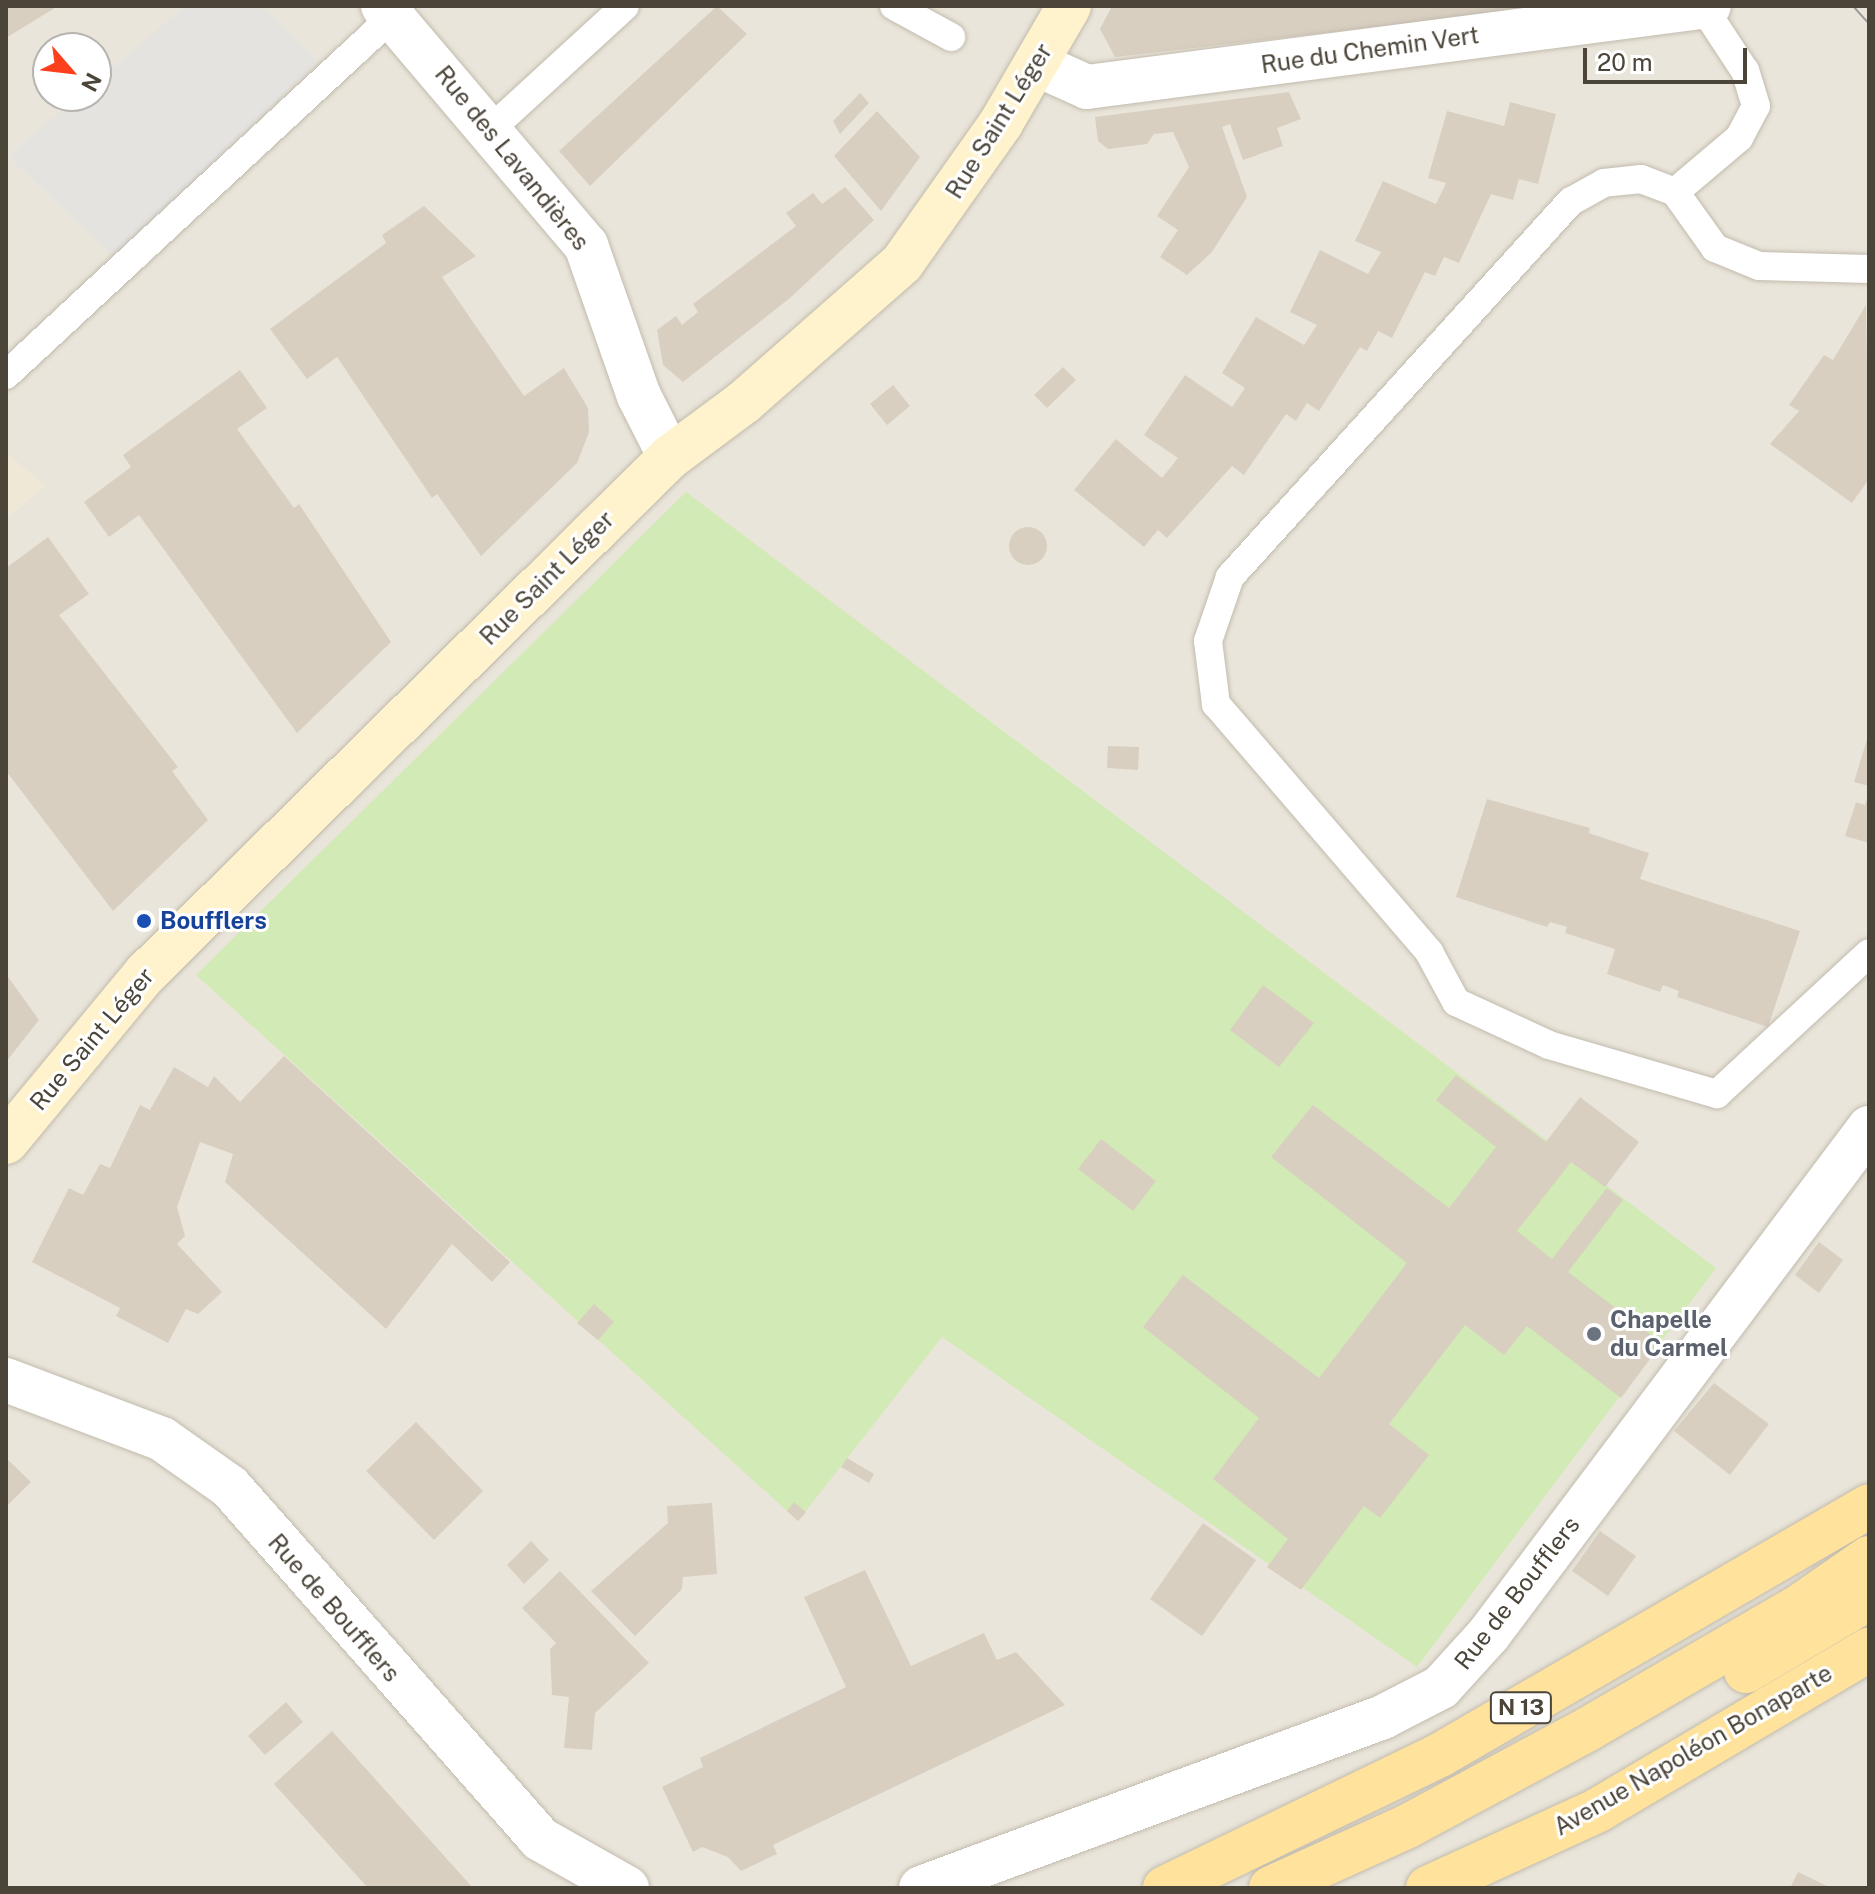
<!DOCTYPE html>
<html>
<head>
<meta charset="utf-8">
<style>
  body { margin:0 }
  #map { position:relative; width:1875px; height:1894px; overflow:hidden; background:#f6f3ec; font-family:"Public Sans",sans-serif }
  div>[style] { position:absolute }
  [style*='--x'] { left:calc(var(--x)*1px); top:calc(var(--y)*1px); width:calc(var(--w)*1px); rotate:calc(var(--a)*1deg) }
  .residential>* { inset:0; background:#eae5da }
  .education>* { inset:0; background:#efe8d6 }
  .green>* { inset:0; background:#d2eab5 }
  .parking>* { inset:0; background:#e5e3e0 }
  .building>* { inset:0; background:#d8cfc1 }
  .round { border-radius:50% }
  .roads { filter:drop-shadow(0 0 2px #c2bbae) drop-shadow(0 0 2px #c2bbae) }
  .lane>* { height:28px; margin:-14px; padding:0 14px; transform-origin:14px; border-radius:14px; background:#fff }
  .street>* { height:44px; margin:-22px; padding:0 22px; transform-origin:22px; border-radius:22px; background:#fff }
  .secondary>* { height:44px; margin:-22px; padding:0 22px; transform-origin:22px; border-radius:22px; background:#fff3cd }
  .primary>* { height:44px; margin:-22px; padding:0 22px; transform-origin:22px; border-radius:22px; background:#ffe39c }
  .tram>* { height:2px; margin:-1px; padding:0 1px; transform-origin:1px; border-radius:1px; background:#9a9a9a }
  .dots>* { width:22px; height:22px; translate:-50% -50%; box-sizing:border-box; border:4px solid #fff; border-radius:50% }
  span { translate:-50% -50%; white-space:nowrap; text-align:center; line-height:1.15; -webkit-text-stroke:6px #fff; paint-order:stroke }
  .shield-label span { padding:2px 6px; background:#fff; border:2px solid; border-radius:6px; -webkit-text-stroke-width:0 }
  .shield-label { font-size:22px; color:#4b4439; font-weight:700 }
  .street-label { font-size:24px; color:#4b4439 }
  .transit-label { font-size:24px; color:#164399; font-weight:700 }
  .left { translate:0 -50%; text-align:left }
  .worship-label { font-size:24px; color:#5b616d; font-weight:700 }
  .frame { position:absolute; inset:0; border:8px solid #4b4439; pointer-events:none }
  .north { position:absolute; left:32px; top:32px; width:80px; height:80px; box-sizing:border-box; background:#fff; border:2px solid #b7b4b0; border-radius:50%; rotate:118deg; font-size:22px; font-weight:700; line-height:32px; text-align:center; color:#4b4439 }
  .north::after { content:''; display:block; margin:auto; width:28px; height:36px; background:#fc3f1d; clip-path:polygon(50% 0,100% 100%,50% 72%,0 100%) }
  .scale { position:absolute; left:1583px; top:48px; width:164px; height:36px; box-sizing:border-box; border:4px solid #4b4439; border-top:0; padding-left:10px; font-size:24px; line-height:28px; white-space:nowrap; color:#4b4439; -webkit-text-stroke:6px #fff; paint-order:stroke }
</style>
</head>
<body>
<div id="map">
  <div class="residential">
    <div style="clip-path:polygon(evenodd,6px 6px,1869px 6px,1869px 1888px,6px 1888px,6px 519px,44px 486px,6px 453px,6px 6px,48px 48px,96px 48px,96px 96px,48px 96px,48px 48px)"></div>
  </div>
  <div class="education">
    <div style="clip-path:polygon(6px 453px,44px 486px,6px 519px)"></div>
  </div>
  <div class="green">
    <div style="clip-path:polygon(686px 492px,1716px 1268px,1417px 1667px,942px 1337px,798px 1521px,196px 975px)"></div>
  </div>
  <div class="parking">
    <div style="clip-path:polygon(185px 6px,262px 6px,318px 62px,114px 257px,8px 156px,79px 96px,96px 96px,96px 82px)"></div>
  </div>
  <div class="building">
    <div style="clip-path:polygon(6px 6px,58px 6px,6px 38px)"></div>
    <div style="clip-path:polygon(717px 6px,747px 34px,590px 186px,559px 151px)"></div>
    <div style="clip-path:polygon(1112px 6px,1526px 6px,1527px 10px,1115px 57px,1100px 29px)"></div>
    <div style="clip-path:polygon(1289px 92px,1301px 119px,1277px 128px,1283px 146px,1243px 160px,1230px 124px,1222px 127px,1247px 197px,1212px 252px,1187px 275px,1160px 257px,1178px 230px,1157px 216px,1189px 167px,1173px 132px,1154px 134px,1147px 144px,1108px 149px,1098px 141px,1095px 117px)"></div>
    <div style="clip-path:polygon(860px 93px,869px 103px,840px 134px,833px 121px)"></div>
    <div style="clip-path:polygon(1510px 102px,1556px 114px,1538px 184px,1519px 179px,1513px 200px,1491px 194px,1459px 263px,1444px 257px,1435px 276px,1425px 272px,1392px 338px,1378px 331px,1367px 351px,1360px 347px,1319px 411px,1307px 403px,1296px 421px,1286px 414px,1244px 475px,1232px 466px,1167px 538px,1158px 530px,1144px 547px,1074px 490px,1116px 439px,1162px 478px,1178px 458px,1144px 435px,1185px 375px,1232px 407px,1245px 388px,1222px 373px,1256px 317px,1304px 345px,1317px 325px,1290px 312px,1320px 250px,1368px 274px,1381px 252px,1355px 241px,1383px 181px,1436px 204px,1446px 183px,1428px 178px,1447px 111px,1504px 126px)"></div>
    <div style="clip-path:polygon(877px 111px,920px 157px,881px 211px,834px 156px)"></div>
    <div style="clip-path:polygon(845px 187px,874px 220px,790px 298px,683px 382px,663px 365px,657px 330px,676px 316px,682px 325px,698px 312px,693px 304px,796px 226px,786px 213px,813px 193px,822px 204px)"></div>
    <div style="clip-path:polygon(424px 206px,476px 256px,442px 277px,524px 396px,564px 368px,588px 408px,589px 432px,577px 463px,481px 556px,437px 494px,432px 498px,337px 357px,307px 379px,270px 329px,386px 243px,382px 235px)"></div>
    <div style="clip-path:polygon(1866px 305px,1869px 479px,1852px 503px,1770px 444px,1799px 411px,1789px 405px,1824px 355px,1833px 360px)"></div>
    <div style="clip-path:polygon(1063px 367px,1076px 380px,1047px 408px,1034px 395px)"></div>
    <div style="clip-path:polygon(240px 370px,267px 408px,237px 429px,294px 508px,299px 504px,391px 642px,297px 733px,139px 515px,109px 537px,84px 502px,131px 467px,123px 455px)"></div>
    <div style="clip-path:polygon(893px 385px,910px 406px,887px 425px,870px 404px)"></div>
    <div class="round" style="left:1009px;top:527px;width:38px;height:38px"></div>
    <div style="clip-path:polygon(48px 537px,89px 594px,59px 615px,178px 767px,172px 771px,208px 820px,113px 911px,6px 771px,6px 568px)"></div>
    <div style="clip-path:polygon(1868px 736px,1869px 736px,1869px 786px,1854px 782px)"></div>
    <div style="clip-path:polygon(1108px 746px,1139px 747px,1138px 770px,1107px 768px)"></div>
    <div style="clip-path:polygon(1869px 794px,1869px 843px,1845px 836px,1856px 802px,1865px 805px)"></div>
    <div style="clip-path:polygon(1487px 799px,1590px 828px,1589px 833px,1649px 853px,1640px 879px,1800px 931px,1768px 1027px,1677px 997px,1679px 991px,1663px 985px,1660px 992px,1607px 974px,1615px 949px,1565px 933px,1567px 927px,1550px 922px,1547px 927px,1456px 897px)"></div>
    <div style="clip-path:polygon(6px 974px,39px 1020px,6px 1062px)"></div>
    <div style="clip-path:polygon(1263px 985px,1314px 1023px,1279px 1067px,1230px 1030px)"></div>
    <div style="clip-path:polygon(284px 1056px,510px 1262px,492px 1282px,452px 1244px,386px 1329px,225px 1182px,233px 1154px,200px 1142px,177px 1207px,185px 1236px,177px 1244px,222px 1292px,198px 1314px,186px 1309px,168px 1343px,116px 1316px,120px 1308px,32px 1262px,69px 1188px,83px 1195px,100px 1164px,110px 1168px,140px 1105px,150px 1110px,174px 1067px,208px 1087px,214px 1076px,240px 1102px)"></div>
    <div style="clip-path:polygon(1456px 1075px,1546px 1142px,1580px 1097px,1639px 1142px,1605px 1187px,1571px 1162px,1517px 1231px,1552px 1259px,1607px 1188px,1623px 1200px,1568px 1272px,1662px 1343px,1621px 1398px,1527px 1326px,1504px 1355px,1465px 1325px,1389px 1424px,1429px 1455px,1380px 1518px,1364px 1506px,1301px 1590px,1267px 1567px,1288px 1539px,1213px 1479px,1259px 1418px,1143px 1327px,1183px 1275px,1319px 1378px,1407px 1263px,1271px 1157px,1313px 1105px,1449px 1208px,1496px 1147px,1436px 1100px)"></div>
    <div style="clip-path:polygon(1101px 1139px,1156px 1181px,1133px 1211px,1078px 1169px)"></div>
    <div style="clip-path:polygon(1819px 1242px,1843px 1260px,1819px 1293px,1795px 1275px)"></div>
    <div style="clip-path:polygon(594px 1304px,614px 1322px,598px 1340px,577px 1323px)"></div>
    <div style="clip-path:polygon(1714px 1383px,1769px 1424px,1730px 1475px,1674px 1431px)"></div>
    <div style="clip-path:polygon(416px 1422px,483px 1491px,434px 1540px,366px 1471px)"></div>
    <div style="clip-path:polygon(6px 1458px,31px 1482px,6px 1507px)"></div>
    <div style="clip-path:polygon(847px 1458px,874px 1474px,869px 1483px,841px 1467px)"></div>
    <div style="clip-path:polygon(794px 1502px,806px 1512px,798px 1521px,787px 1511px)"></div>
    <div style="clip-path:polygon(712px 1503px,717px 1574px,683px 1577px,682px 1589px,635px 1636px,591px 1591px,668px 1523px,667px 1506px)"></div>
    <div style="clip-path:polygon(1203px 1523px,1256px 1560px,1202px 1636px,1150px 1599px)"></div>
    <div style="clip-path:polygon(1600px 1531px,1636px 1556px,1608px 1596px,1572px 1571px)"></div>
    <div style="clip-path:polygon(531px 1541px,549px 1560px,524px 1584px,507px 1565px)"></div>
    <div style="clip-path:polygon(865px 1570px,911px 1666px,984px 1633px,997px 1660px,1016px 1652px,1065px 1705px,773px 1845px,777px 1854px,741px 1871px,728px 1857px,702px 1847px,693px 1852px,662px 1787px,703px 1767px,700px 1758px,846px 1687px,804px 1597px)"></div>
    <div style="clip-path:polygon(560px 1571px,649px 1663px,595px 1713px,592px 1750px,564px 1748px,569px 1697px,552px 1695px,550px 1649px,556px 1643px,522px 1608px)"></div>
    <div style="clip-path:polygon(286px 1702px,303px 1722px,265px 1755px,248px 1736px)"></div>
    <div style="clip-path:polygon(332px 1731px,473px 1888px,368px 1888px,274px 1784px)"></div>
    <div style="clip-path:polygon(1798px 1872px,1831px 1888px,1790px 1888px)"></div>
  </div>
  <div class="roads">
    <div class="lane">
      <div style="--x:894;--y:6;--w:65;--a:28.5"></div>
      <div style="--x:492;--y:128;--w:180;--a:-42.5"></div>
      <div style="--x:1675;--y:192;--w:84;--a:-40.2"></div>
      <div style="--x:1739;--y:138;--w:36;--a:-62"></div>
      <div style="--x:1756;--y:106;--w:37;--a:-107"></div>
      <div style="--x:1745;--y:71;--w:77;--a:-123.3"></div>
      <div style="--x:1869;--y:269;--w:110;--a:-178.4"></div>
      <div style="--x:1759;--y:266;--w:48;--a:-157.8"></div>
      <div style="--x:1715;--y:248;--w:69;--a:-125.5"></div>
      <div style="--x:1675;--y:192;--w:36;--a:-159"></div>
      <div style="--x:1641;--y:179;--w:37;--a:174"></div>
      <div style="--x:1604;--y:183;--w:38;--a:151"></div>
      <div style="--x:1571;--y:201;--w:508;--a:132.21"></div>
      <div style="--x:1230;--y:577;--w:68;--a:109"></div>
      <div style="--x:1208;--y:641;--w:64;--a:82.8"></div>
      <div style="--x:1216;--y:704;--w:327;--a:49.3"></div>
      <div style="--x:1429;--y:952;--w:57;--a:61.6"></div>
      <div style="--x:1456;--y:1002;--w:102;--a:24.8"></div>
      <div style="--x:1549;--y:1045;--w:175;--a:16.3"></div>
      <div style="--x:1717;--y:1094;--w:207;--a:-42.8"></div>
      <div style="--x:6;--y:375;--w:528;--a:-42.85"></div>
    </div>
    <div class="street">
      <div style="--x:383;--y:6;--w:314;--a:49.7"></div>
      <div style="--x:586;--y:245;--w:160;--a:70.7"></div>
      <div style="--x:639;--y:396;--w:68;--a:63.1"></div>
      <div style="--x:1036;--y:64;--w:56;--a:24.3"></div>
      <div style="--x:1087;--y:87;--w:627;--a:-7.42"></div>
      <div style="--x:6;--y:1380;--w:167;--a:20.7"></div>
      <div style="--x:162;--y:1439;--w:83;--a:35.2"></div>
      <div style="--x:230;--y:1487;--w:469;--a:48.6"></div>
      <div style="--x:540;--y:1839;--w:100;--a:29.4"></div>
      <div style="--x:921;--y:1888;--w:493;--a:-20.3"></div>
      <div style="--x:1383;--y:1717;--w:65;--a:-27.3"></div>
      <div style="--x:1441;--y:1687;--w:72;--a:-47.8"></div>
      <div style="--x:1489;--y:1634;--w:633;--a:-53.09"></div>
    </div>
    <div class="secondary">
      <div style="--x:6;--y:1142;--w:219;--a:-50.4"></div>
      <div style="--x:146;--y:973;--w:633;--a:-44.55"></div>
      <div style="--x:597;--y:529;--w:103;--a:-44.6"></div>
      <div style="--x:670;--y:457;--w:92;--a:-36.6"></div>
      <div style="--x:744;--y:402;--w:210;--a:-41.3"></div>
      <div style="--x:902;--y:263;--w:171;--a:-54.7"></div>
      <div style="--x:1001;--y:123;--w:135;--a:-59.8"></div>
    </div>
    <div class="primary">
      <div style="--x:1746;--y:1671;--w:143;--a:-30.7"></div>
      <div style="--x:1165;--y:1888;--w:305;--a:-25.8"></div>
      <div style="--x:1440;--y:1755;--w:496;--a:-30.1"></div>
      <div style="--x:1271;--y:1888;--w:150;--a:-24.3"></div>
      <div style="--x:1408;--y:1826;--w:204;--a:-28.3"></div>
      <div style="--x:1588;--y:1729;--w:245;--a:-30.1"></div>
      <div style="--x:1800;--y:1606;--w:84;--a:-34.8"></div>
      <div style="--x:1428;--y:1888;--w:187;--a:-24.6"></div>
      <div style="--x:1598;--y:1810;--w:315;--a:-30.6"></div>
    </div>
  </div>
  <div class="tram">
    <div style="--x:1853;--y:6;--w:24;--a:48"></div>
  </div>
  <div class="dots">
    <div style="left:144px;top:921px;background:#1a4fb4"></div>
    <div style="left:1594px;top:1334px;background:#6b7280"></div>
  </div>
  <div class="shield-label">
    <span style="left:1521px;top:1708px">N 13</span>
  </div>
  <div class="street-label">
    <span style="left:1370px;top:50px;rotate:-8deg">Rue du Chemin Vert</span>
    <span style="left:999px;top:121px;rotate:-58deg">Rue Saint Léger</span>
    <span style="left:512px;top:158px;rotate:51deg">Rue des Lavandières</span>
    <span style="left:547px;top:578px;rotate:-45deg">Rue Saint Léger</span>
    <span style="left:92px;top:1039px;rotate:-50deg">Rue Saint Léger</span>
    <span style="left:1517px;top:1593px;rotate:-52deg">Rue de Boufflers</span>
    <span style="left:334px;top:1608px;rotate:49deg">Rue de Boufflers</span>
    <span style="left:1693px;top:1750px;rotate:-30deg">Avenue Napoléon Bonaparte</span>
  </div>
  <div class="transit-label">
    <span class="left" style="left:160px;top:921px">Boufflers</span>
  </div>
  <div class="worship-label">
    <span class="left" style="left:1610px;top:1334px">Chapelle<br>du Carmel</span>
  </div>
  <div class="frame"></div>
  <div class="north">N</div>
  <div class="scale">20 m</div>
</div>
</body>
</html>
